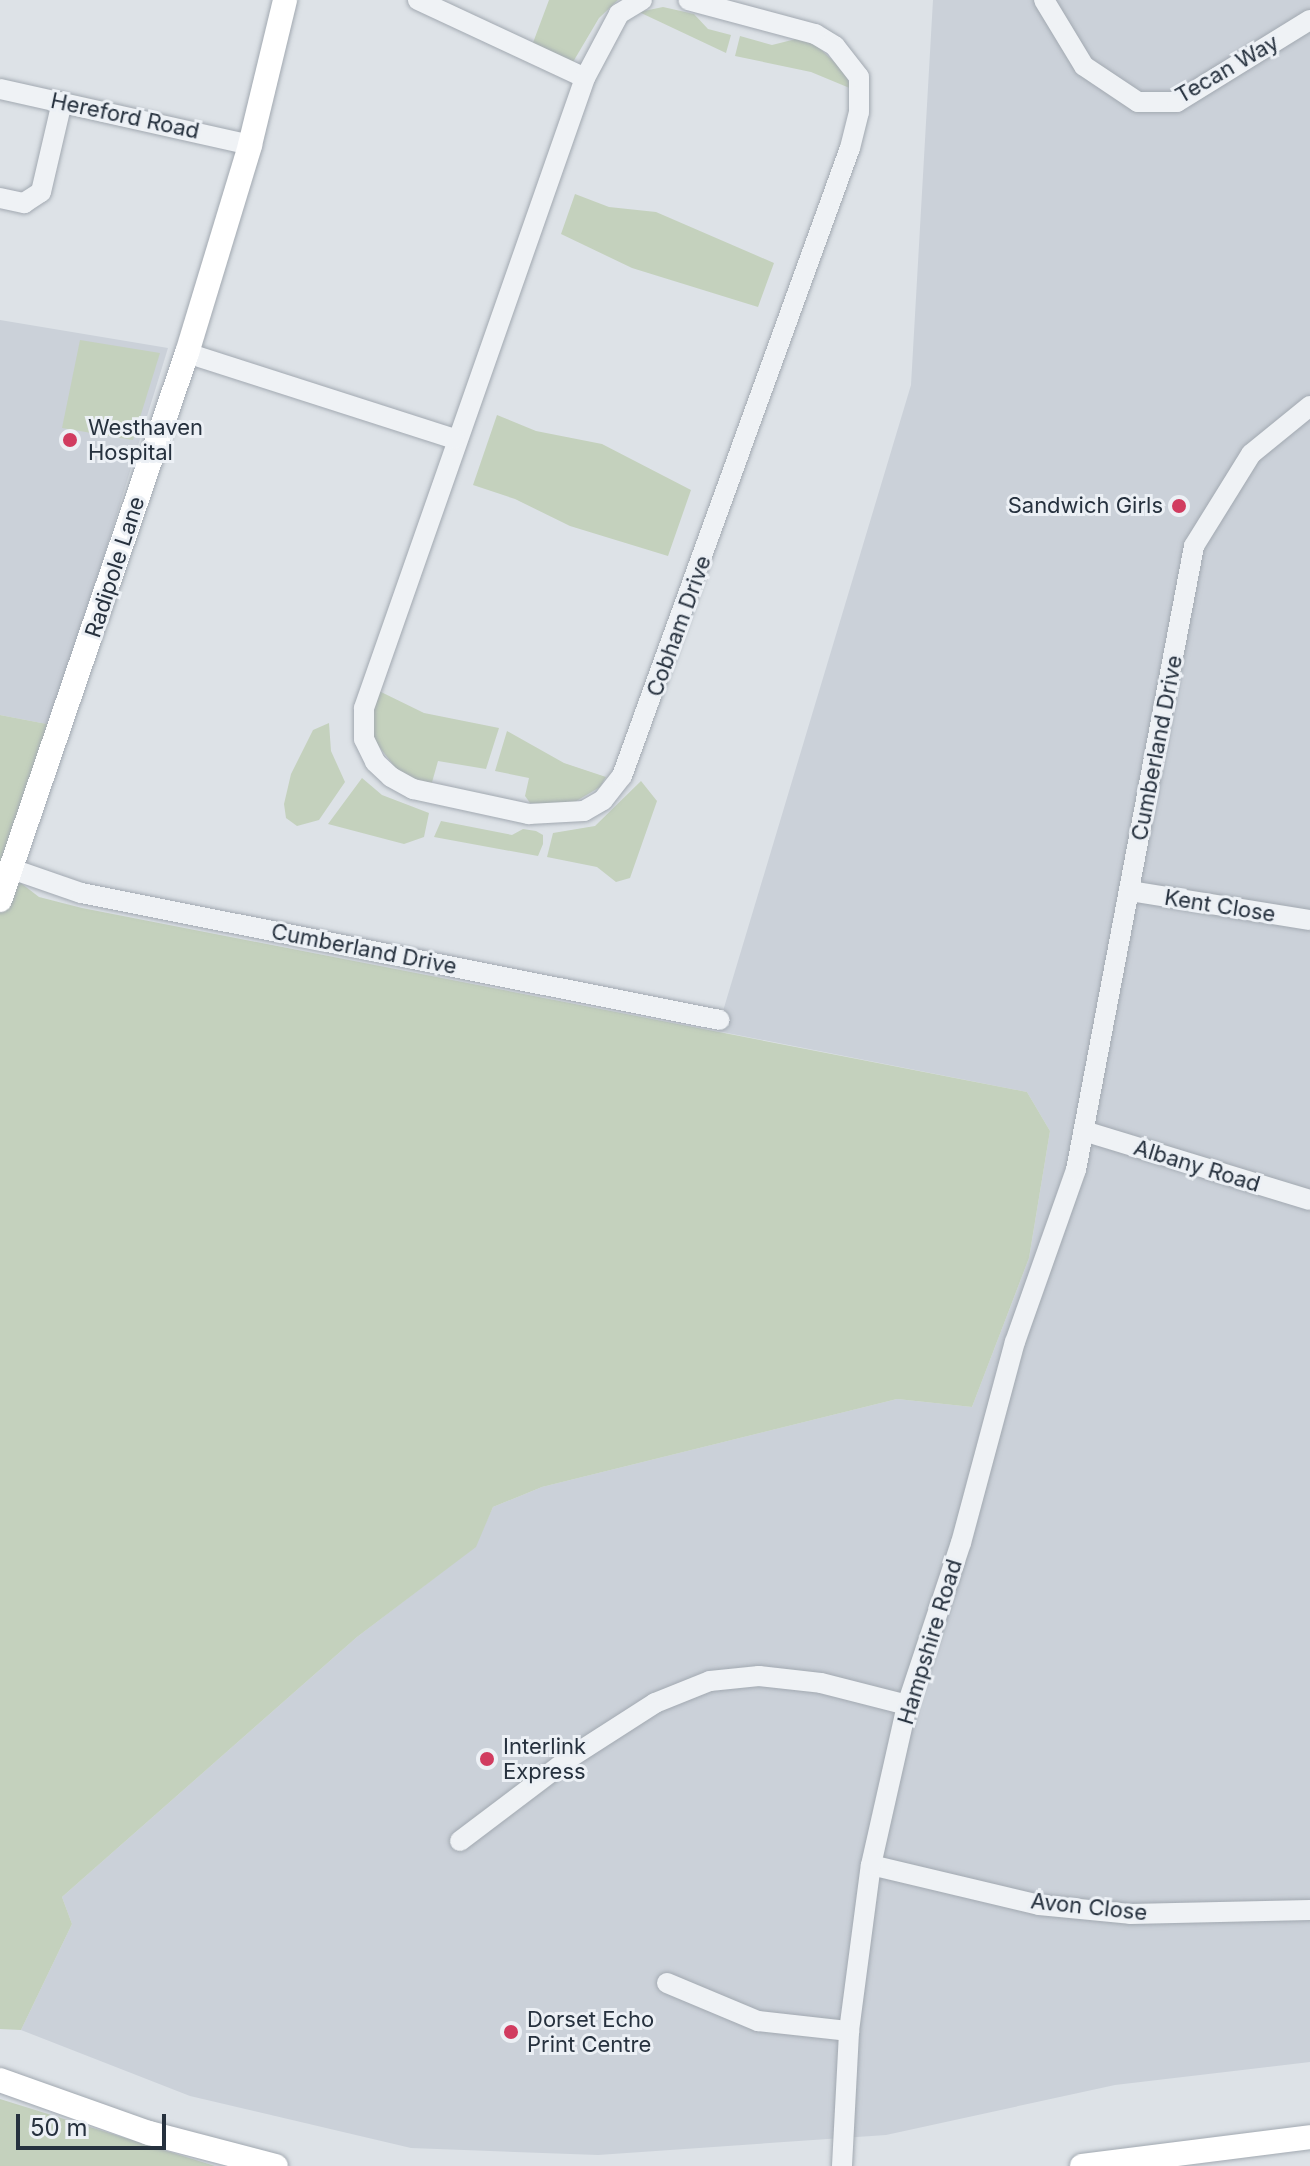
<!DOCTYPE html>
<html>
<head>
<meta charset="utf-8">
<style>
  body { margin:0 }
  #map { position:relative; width:1310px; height:2166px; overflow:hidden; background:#dde2e7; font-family:Inter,sans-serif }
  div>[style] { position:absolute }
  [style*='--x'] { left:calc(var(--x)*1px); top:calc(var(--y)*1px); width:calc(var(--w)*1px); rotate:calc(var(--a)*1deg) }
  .built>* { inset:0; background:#cbd1d9 }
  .green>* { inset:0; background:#c4d1bd }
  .roads { filter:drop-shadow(0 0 2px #a2a9b1) drop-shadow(0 0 2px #a2a9b1) }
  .minor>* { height:20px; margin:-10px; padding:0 10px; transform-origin:10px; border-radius:10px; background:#eff2f5 }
  .major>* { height:24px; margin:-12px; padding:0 12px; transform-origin:12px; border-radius:12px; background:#fff }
  .dots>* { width:22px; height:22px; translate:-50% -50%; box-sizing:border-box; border:4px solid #ecf0f5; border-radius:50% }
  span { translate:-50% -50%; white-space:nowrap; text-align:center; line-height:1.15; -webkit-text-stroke:6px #ecf0f5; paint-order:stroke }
  .street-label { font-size:22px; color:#26313e }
  .poi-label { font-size:22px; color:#26313e }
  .left { translate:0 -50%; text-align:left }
  .right { translate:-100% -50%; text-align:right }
  .scale { position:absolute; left:16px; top:2114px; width:150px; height:36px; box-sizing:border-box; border:4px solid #26313e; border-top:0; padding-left:10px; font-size:24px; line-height:28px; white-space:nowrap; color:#26313e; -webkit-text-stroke:6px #ecf0f5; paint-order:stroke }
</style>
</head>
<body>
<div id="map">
  <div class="built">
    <div style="clip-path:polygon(933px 0,1310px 0,1310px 2062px,1115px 2085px,886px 2135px,598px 2155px,411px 2148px,190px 2096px,21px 2030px,72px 1924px,62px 1897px,357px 1637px,475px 1547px,493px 1507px,542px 1487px,897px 1399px,972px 1407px,1029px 1258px,1050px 1131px,1027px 1092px,717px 1031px,911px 385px)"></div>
    <div style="clip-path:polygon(0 320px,168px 348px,52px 725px,0 715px)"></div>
  </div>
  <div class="green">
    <div style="clip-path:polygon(549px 0,618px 0,599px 18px,573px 62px,531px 48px)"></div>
    <div style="clip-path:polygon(663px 7px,694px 14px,708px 29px,731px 35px,726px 53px,639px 12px)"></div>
    <div style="clip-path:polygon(740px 36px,772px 45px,800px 38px,815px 44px,843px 70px,852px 89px,811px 72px,735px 56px)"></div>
    <div style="clip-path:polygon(575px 194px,609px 207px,656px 212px,774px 263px,758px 307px,632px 268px,561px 234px)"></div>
    <div style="clip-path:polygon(80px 340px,160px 353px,133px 440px,62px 428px)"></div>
    <div style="clip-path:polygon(497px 415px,536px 431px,602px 444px,691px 490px,668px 556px,570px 526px,515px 499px,473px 485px)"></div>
    <div style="clip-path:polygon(379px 691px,424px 713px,499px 728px,486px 769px,438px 761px,431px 786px,401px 775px,374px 740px,373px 707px)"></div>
    <div style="clip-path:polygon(0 715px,52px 725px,0 866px)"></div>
    <div style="clip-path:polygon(329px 723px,331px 751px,345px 782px,319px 820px,297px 826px,286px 818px,284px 804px,291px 774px,313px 730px)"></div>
    <div style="clip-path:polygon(507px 731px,564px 763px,606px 777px,600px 787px,568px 806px,530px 803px,525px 796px,529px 778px,495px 771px)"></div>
    <div style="clip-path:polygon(362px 778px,382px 795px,429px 813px,424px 837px,404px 844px,328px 824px)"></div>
    <div style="clip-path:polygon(641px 781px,657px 801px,630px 878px,616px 882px,597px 867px,547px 857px,553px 833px,595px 826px)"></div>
    <div style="clip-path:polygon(441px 821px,512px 835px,523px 829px,536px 831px,543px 835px,543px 844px,538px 856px,434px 837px)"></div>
    <div style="clip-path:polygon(0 867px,39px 897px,82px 908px,1027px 1092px,1050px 1131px,1029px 1258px,972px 1407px,897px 1399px,542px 1487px,493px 1507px,476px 1547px,357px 1637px,62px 1897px,72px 1924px,21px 2030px,0 2029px)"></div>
    <div style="clip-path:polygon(0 2099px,215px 2166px,0 2166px)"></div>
  </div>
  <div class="roads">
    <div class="minor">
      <div style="--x:418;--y:0;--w:184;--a:25"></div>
      <div style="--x:642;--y:0;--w:27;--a:149"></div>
      <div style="--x:619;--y:14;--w:72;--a:118"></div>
      <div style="--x:585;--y:78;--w:668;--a:109.33"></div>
      <div style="--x:364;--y:708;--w:31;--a:90"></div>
      <div style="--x:364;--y:739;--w:25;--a:64"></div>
      <div style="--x:375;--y:762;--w:22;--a:43"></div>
      <div style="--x:391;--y:777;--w:25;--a:29"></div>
      <div style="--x:413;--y:789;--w:119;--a:12.2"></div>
      <div style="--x:529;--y:814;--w:55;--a:-3.1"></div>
      <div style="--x:584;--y:811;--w:22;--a:-30"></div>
      <div style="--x:603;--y:800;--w:31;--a:-52"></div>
      <div style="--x:622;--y:776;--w:668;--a:-70.05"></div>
      <div style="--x:850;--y:148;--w:37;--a:-76"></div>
      <div style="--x:859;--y:112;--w:35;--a:-90"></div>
      <div style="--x:859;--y:77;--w:39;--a:-128"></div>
      <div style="--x:835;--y:46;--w:23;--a:-149"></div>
      <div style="--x:815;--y:34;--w:131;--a:-165"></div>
      <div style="--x:1044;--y:0;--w:77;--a:58.8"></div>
      <div style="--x:1084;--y:66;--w:65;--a:33.7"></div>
      <div style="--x:1138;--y:102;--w:39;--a:0"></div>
      <div style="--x:1177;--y:102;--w:156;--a:-31.7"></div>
      <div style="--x:0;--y:89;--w:256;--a:12.6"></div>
      <div style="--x:0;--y:198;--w:25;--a:12"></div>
      <div style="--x:24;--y:203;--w:20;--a:-33"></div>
      <div style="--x:41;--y:192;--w:92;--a:-76.9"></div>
      <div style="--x:187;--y:353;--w:281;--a:17.8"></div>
      <div style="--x:12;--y:869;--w:73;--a:19.2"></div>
      <div style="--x:81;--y:893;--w:651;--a:11.24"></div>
      <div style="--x:1130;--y:891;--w:182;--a:9.2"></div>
      <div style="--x:1084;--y:1131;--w:236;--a:17"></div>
      <div style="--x:460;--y:1841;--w:139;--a:-37.1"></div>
      <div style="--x:571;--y:1757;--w:100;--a:-32.7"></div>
      <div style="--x:655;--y:1703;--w:59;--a:-21.8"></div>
      <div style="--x:710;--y:1681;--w:49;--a:-5.8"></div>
      <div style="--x:759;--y:1676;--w:62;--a:6.4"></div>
      <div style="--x:821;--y:1683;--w:89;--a:14.3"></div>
      <div style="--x:871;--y:1865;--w:173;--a:13.4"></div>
      <div style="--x:1039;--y:1905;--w:91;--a:5.6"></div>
      <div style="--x:1130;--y:1914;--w:180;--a:-1.3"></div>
      <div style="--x:667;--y:1983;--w:99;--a:22.7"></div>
      <div style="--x:758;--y:2021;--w:92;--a:6.3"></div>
      <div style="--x:842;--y:2166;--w:135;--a:-87"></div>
      <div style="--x:849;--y:2031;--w:167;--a:-82.5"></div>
      <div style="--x:871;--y:1865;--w:164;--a:-77.3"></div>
      <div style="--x:907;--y:1705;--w:171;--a:-71.6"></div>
      <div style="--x:961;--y:1543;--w:208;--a:-75"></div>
      <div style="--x:1015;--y:1342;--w:182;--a:-70.5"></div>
      <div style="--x:1076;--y:1170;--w:635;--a:-79.29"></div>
      <div style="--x:1194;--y:546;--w:108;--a:-58.2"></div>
      <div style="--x:1251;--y:454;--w:76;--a:-39.1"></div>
    </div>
    <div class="major">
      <div style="--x:0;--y:900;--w:578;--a:-71.13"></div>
      <div style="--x:187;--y:353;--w:217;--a:-73.1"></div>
      <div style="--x:250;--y:145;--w:149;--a:-76.4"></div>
      <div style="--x:0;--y:2080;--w:158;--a:19.6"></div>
      <div style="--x:149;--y:2133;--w:131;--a:14.6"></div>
      <div style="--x:1082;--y:2166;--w:230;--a:-7.2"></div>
    </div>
  </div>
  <div class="dots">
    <div style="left:70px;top:440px;background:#d13c60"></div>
    <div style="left:1179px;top:506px;background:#d13c60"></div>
    <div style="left:487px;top:1759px;background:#d13c60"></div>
    <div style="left:511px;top:2032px;background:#d13c60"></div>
  </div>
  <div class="street-label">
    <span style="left:1227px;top:69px;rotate:-30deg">Tecan Way</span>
    <span style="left:125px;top:116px;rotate:12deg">Hereford Road</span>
    <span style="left:115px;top:567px;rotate:-72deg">Radipole Lane</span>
    <span style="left:679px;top:626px;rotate:-70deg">Cobham Drive</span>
    <span style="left:1157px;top:748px;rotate:-79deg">Cumberland Drive</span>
    <span style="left:1220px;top:906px;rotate:9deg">Kent Close</span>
    <span style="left:364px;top:949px;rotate:11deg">Cumberland Drive</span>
    <span style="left:1197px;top:1166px;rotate:17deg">Albany Road</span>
    <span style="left:930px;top:1642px;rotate:-73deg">Hampshire Road</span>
    <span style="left:1089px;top:1907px;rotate:6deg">Avon Close</span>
  </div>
  <div class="poi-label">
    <span class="left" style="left:88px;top:440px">Westhaven<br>Hospital</span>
    <span class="right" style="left:1163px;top:506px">Sandwich Girls</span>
    <span class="left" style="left:503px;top:1759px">Interlink<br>Express</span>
    <span class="left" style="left:527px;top:2032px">Dorset Echo<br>Print Centre</span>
  </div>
  <div class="scale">50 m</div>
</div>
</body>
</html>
